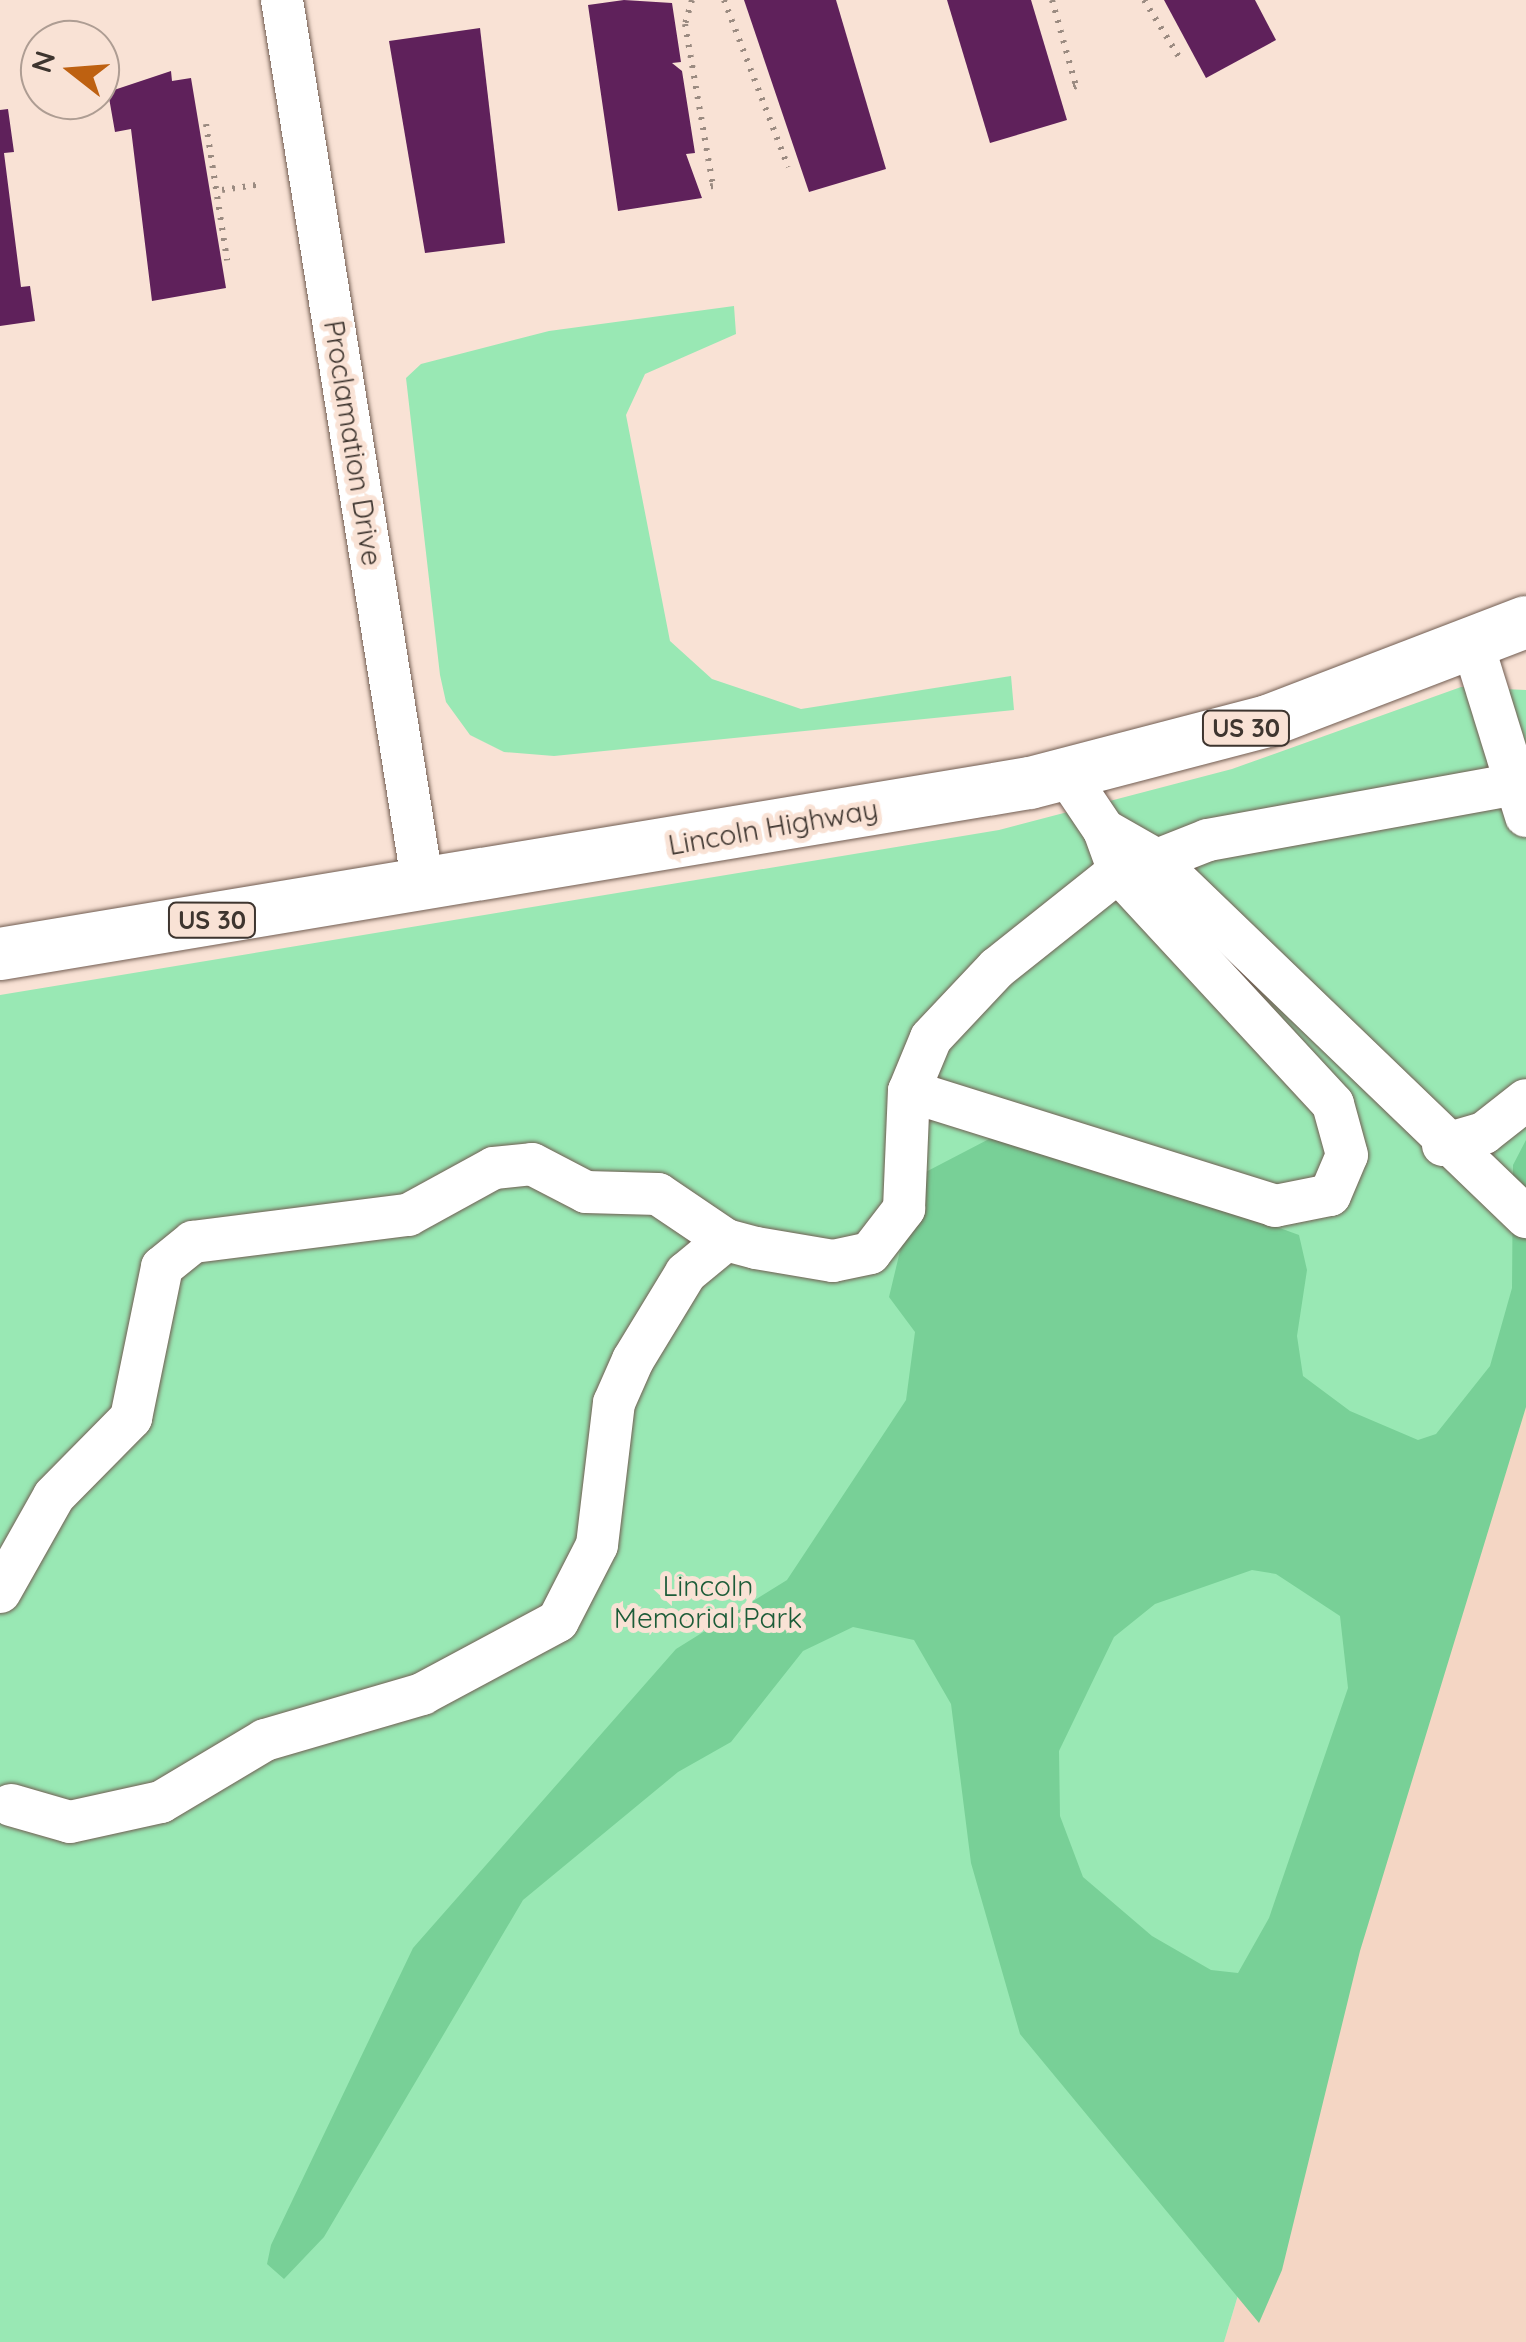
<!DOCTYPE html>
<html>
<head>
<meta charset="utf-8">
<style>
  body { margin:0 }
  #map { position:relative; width:1526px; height:2342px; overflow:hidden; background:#f9e2d5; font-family:Quicksand,sans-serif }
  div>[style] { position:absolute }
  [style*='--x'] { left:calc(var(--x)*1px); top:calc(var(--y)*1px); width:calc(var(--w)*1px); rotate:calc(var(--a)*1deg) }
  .built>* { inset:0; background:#f4d6c4 }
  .green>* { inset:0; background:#99e8b4 }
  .forest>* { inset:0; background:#78d097 }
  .building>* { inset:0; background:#5f215b }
  .path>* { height:6px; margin-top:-3px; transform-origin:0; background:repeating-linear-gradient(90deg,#9b8b81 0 2.5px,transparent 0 10.5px) }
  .roads { filter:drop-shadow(0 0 2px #715d52) drop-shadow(0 0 2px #715d52) }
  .minor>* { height:42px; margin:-21px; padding:0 21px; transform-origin:21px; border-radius:21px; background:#fff }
  .major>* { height:52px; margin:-26px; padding:0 26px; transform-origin:26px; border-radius:26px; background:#fff }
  span { translate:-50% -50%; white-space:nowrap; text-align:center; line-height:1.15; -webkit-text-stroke:10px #f9e2d5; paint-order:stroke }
  .shield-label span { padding:2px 8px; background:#f9e2d5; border:2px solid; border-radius:8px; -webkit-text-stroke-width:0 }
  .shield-label { font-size:25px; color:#3e352f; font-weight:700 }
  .street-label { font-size:28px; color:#3e352f }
  .park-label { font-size:28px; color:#1c5c38 }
  .north { position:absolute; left:20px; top:20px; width:100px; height:100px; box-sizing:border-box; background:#f9e2d5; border:2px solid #ae9d93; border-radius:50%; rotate:287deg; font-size:28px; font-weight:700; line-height:40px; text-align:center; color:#3e352f }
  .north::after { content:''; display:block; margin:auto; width:35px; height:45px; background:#be6111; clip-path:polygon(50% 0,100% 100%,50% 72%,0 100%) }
</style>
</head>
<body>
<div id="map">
  <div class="built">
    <div style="clip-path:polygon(1526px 1334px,1526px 2342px,1224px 2342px)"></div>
  </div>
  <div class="green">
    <div style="clip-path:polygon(734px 306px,736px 334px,645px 374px,626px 415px,670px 641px,712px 679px,801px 709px,1011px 676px,1014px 710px,554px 756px,504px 752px,470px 735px,446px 702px,440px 675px,406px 378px,421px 364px,549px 331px)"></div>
    <div style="clip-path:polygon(1461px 687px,1526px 690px,1526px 1334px,1224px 2342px,0 2342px,0 995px,999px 830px,1232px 769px)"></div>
  </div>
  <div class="forest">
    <div style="clip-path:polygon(evenodd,991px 1138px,1112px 1168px,1299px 1235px,1307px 1270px,1297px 1336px,1303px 1376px,1350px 1411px,1418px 1440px,1436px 1434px,1490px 1366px,1512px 1288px,1513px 1165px,1526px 1140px,1526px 1407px,1360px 1951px,1282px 2270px,1259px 2323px,1020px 2034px,971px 1863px,951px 1704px,914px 1640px,853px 1627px,803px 1651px,731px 1742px,678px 1772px,523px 1900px,324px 2237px,284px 2279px,267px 2264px,271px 2245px,413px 1948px,676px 1649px,787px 1580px,906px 1400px,915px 1332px,889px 1297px,918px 1176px,991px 1138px,1252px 1570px,1276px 1574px,1340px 1616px,1348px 1688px,1269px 1918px,1238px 1973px,1211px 1970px,1152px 1936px,1083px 1877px,1060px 1816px,1059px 1751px,1114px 1637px,1155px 1604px,1252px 1570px)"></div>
  </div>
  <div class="building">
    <div style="clip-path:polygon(624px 0,672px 3px,681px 62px,672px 63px,682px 71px,695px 153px,686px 154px,702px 198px,618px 211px,588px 5px)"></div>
    <div style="clip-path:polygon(744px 0,836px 0,886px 169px,809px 192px)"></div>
    <div style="clip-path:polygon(947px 0,1031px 0,1067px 120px,990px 143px)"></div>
    <div style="clip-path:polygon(1164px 0,1255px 0,1276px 40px,1206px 78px)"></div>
    <div style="clip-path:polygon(480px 28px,505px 243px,425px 253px,389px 41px)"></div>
    <div style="clip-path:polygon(171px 71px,172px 81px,191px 78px,226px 288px,152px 301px,131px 129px,115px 132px,108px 92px)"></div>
    <div style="clip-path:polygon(8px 109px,14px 152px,4px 153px,21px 287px,30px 286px,35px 321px,0 326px,0 110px)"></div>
  </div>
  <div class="path">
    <div style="--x:692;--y:0;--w:25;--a:106"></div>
    <div style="--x:685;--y:24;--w:164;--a:80.2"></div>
    <div style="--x:713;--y:186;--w:8;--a:173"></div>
    <div style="--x:724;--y:0;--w:179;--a:69"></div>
    <div style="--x:1052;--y:0;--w:89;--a:74.4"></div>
    <div style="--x:1076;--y:86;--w:10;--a:156"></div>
    <div style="--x:1144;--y:0;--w:67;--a:58.4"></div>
    <div style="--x:206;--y:124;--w:138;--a:81.2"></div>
    <div style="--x:222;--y:190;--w:40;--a:-8.5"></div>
  </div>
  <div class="roads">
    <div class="minor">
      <div style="--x:282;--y:0;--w:897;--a:80.96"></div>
      <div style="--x:1473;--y:645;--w:179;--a:72.8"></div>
      <div style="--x:1067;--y:775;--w:66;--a:56.1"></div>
      <div style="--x:1104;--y:830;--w:56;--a:29.7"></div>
      <div style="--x:1153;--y:858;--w:518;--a:43.9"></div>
      <div style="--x:909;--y:1091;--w:384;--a:17.4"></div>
      <div style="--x:1275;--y:1206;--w:56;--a:-11.3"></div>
      <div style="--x:1330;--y:1195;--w:43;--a:-67"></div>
      <div style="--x:1347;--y:1155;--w:53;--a:-105.4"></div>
      <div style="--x:1333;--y:1104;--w:313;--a:-132.8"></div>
      <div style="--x:1120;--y:874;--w:47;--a:-110"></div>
      <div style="--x:1443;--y:1145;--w:43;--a:-16.3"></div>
      <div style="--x:1484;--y:1133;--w:53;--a:-38.2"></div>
      <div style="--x:0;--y:1592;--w:110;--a:-60.6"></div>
      <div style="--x:54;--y:1496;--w:110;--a:-45.4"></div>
      <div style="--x:131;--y:1418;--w:154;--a:-78.4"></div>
      <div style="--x:162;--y:1267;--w:40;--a:-39"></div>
      <div style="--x:193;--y:1242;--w:217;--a:-7.2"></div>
      <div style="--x:408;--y:1215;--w:98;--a:-28.7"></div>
      <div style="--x:494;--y:1168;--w:38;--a:-6"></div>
      <div style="--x:532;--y:1164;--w:61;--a:27.4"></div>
      <div style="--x:586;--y:1192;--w:72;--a:1.6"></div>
      <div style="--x:658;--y:1194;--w:82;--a:34.1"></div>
      <div style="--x:726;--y:1240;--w:31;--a:15"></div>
      <div style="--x:756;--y:1248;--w:78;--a:9.6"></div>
      <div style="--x:833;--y:1261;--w:38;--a:-12"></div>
      <div style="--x:870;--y:1253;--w:56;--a:-52.3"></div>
      <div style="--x:904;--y:1209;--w:118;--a:-87.6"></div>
      <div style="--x:909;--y:1091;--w:57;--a:-67.5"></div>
      <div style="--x:931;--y:1038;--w:96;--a:-46.7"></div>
      <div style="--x:997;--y:968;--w:143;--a:-38.5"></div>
      <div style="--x:1109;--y:879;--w:106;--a:-21.5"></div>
      <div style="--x:1208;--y:840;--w:314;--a:-10.3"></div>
      <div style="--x:11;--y:1805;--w:61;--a:16.1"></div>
      <div style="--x:70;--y:1822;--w:93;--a:-12.4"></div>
      <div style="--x:161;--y:1802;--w:121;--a:-30.8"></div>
      <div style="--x:265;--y:1740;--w:164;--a:-16.3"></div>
      <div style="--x:422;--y:1694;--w:154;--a:-28.2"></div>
      <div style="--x:558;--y:1621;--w:85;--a:-62.8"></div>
      <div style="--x:597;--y:1545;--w:143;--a:-83.2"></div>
      <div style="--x:614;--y:1403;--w:47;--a:-66.2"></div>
      <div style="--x:633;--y:1360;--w:102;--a:-58.7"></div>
      <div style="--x:686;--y:1273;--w:52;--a:-39.5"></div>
    </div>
    <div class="major">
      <div style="--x:0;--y:954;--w:1044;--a:-9.43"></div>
      <div style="--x:1030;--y:783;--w:246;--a:-14.6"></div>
      <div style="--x:1268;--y:721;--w:276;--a:-21"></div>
    </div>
  </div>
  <div class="shield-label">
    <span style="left:1246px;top:728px">US 30</span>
    <span style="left:212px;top:920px">US 30</span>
  </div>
  <div class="street-label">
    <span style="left:353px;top:443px;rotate:81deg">Proclamation Drive</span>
    <span style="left:773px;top:827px;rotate:-10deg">Lincoln Highway</span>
  </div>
  <div class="park-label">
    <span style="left:708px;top:1602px">Lincoln<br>Memorial Park</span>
  </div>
  <div class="north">N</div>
</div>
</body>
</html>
